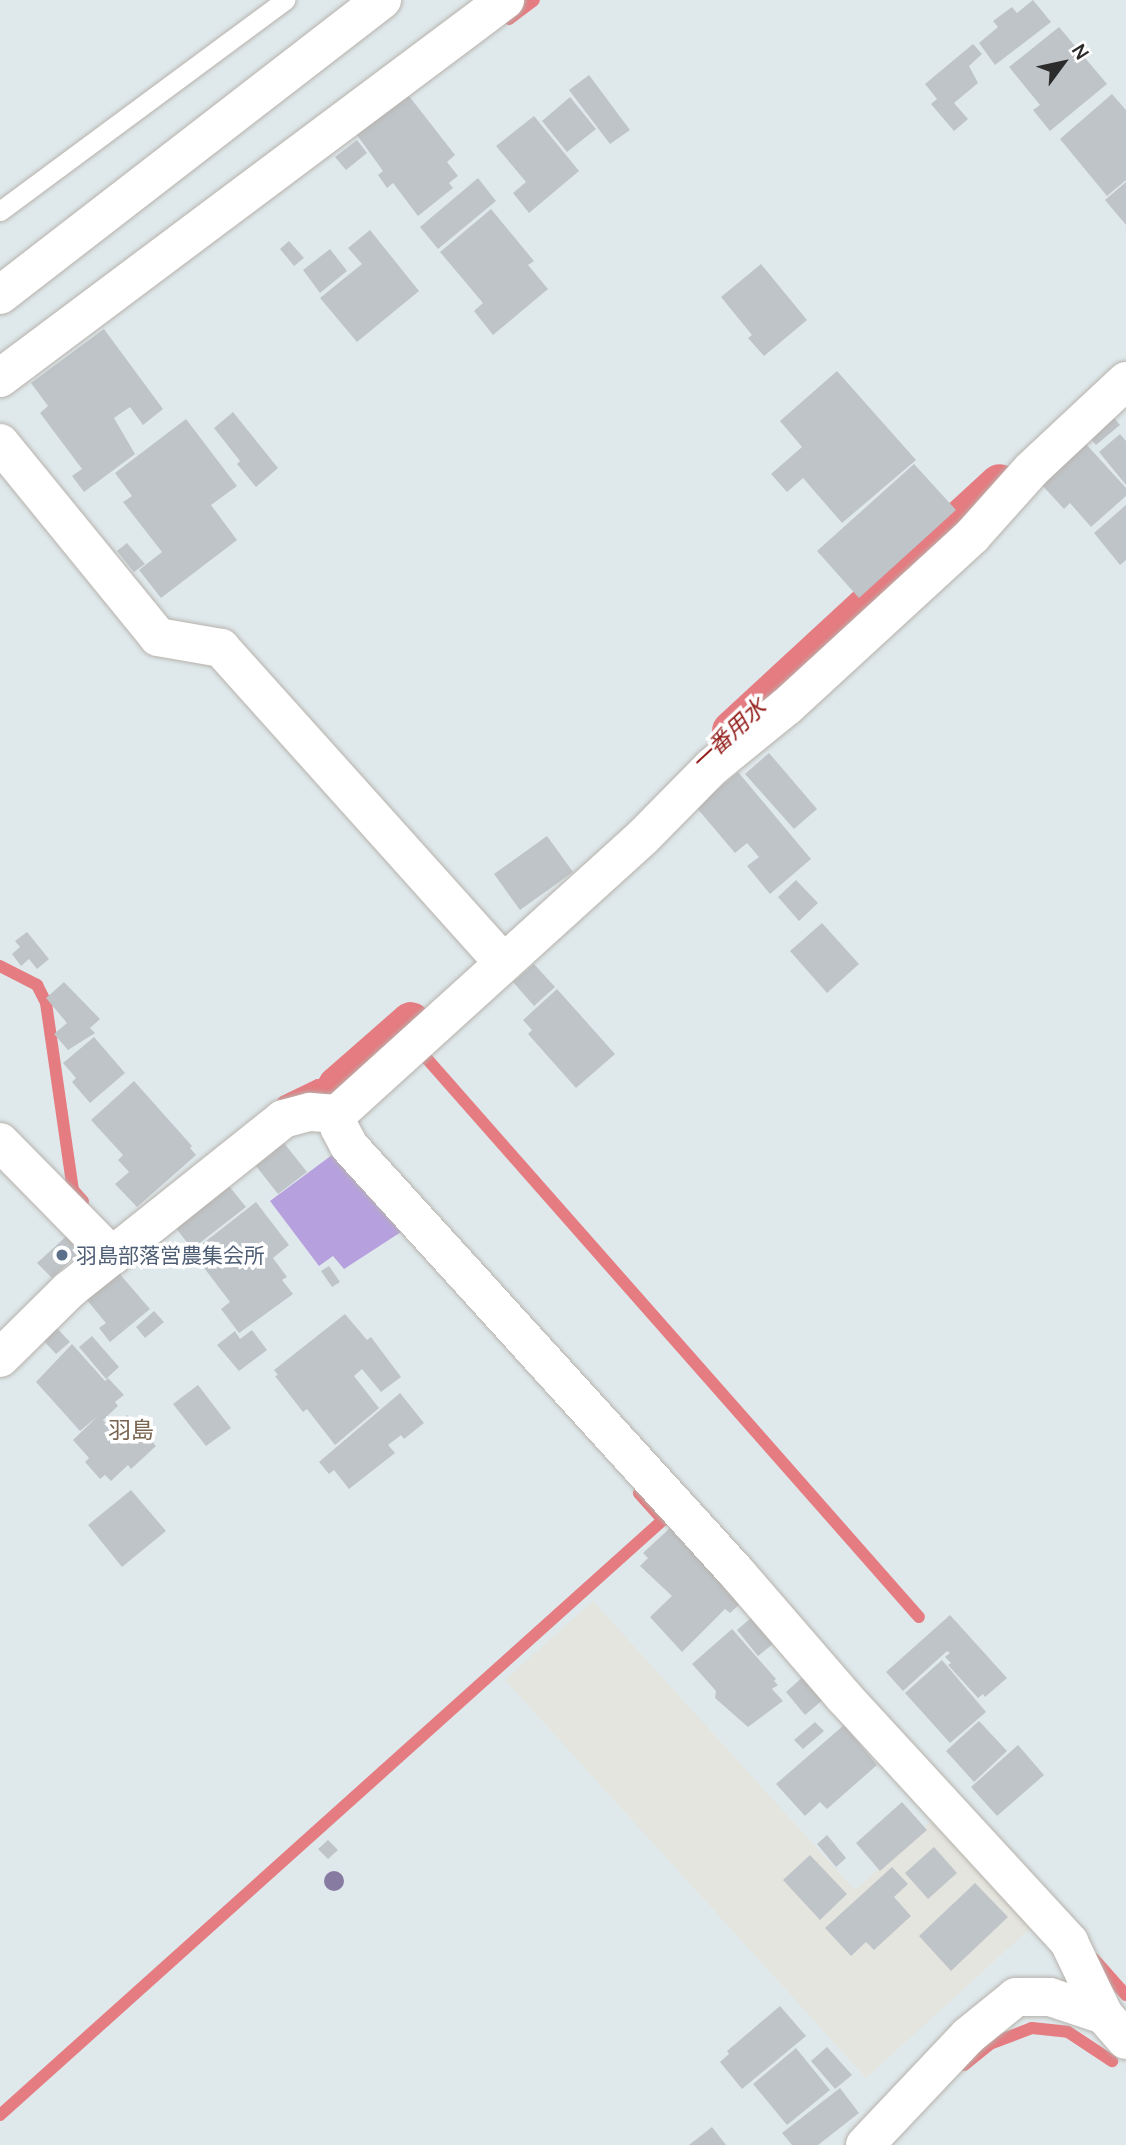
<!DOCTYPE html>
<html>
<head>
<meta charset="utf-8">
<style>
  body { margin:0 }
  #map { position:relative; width:1126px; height:2145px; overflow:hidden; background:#dfe9ec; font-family:Manrope,"Noto Sans JP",sans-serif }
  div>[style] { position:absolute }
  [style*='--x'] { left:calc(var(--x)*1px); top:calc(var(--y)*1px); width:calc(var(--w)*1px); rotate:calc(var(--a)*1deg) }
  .industrial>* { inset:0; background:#e5e5df }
  .green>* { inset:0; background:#b6a1de }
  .stream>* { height:12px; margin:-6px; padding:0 6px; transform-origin:6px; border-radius:6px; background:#e47c81 }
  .canal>* { height:40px; margin:-20px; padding:0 20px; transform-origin:20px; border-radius:20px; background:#e47c81 }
  .building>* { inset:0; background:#bfc4c8 }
  .roads { filter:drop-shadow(0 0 2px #b7b2ac) drop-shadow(0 0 2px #b7b2ac) }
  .lane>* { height:19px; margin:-9.5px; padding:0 9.5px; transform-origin:9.5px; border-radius:9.5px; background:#fff }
  .street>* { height:38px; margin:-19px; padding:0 19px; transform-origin:19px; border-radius:19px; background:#fff }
  .trees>* { width:20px; height:20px; margin:-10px; border-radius:50%; background:#887ba1 }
  .dots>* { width:19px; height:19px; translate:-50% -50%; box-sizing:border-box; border:4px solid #fff; border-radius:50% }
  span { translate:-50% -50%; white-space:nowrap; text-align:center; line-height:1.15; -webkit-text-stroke:7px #fff; paint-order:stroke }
  .service-label { font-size:21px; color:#4e5e75 }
  .left { translate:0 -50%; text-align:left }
  .water-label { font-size:23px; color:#921d19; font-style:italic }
  .neighbourhood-label { font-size:23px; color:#796450 }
  .north { position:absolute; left:1028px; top:28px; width:70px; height:70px; -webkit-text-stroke:5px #fff; paint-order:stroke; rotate:57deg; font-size:19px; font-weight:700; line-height:28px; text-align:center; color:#2c2c2c }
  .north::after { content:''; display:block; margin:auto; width:24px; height:32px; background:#2c2c2c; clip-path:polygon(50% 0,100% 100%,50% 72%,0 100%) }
</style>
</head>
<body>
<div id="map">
  <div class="industrial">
    <div style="clip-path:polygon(593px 1601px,855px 1890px,936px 1817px,1034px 1925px,866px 2078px,505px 1680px)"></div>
  </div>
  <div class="green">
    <div style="clip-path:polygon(332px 1155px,401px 1232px,344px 1269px,333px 1256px,319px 1266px,270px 1201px)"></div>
  </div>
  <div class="stream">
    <div style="--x:509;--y:19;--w:31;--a:-37"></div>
    <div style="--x:0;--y:966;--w:42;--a:27.2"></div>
    <div style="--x:37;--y:985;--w:20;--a:63"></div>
    <div style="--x:46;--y:1003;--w:189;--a:81.8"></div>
    <div style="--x:73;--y:1190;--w:15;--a:48"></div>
    <div style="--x:421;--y:1052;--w:753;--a:48.61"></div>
    <div style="--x:283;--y:1102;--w:39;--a:-26"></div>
    <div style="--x:318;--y:1085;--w:20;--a:3"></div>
    <div style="--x:1094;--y:1959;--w:48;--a:48.4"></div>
    <div style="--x:964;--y:2065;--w:33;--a:-39"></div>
    <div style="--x:990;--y:2044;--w:45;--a:-20.9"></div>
    <div style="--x:1032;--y:2028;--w:36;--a:6"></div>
    <div style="--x:1068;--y:2032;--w:53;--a:33.4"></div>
    <div style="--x:0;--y:2115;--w:891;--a:-41.91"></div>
    <div style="--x:663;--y:1520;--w:36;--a:-132"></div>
  </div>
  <div class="canal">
    <div style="--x:732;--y:731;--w:364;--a:-42.7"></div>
    <div style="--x:330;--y:1099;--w:15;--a:-58"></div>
    <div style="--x:338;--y:1086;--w:97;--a:-41.2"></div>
  </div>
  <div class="building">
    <div style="clip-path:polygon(1033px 0,1051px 22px,995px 65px,979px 43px,998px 27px,993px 21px,1012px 7px,1017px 13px)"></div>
    <div style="clip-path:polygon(1059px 27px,1107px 84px,1050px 131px,1033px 110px,1040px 105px,1009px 67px)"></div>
    <div style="clip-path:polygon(973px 44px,982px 54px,969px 66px,978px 83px,954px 103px,968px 119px,954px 131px,931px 104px,937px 99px,925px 84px)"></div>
    <div style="clip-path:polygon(589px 75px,630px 130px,610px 144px,569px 90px)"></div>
    <div style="clip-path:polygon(1112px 94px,1126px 110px,1126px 180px,1107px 196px,1060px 139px)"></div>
    <div style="clip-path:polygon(409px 96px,455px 155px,447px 162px,458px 176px,449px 183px,453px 188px,418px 216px,393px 183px,387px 188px,378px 175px,383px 171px,357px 135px)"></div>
    <div style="clip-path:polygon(570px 97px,596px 129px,567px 152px,542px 121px)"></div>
    <div style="clip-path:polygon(534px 116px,579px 171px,529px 213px,513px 193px,526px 182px,496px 146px)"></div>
    <div style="clip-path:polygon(357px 140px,367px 153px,346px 170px,335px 157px)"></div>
    <div style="clip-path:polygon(478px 178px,496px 201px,438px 249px,420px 227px)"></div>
    <div style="clip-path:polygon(1126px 182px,1126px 225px,1105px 200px)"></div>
    <div style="clip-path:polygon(491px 209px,534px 261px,528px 265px,548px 289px,493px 335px,474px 311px,483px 303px,440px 252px)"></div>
    <div style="clip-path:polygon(370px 230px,419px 291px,357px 342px,320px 298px,362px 264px,348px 248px)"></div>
    <div style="clip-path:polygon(289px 241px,304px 258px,294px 266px,280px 249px)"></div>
    <div style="clip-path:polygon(330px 249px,347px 271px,320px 293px,303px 270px)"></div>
    <div style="clip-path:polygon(761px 264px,807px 320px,764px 356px,748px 338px,752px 335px,721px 297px)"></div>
    <div style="clip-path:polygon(104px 329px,163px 409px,143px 425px,130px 407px,114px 418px,135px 454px,84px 492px,72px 476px,82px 469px,40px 413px,48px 406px,31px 383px)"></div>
    <div style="clip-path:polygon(837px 371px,916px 460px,842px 523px,803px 478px,787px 492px,771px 474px,802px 447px,780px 421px)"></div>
    <div style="clip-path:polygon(233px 412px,278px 468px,256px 487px,237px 464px,240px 461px,214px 428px)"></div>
    <div style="clip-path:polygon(1110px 413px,1120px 425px,1096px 445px,1086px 434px)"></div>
    <div style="clip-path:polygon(186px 419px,237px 486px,211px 505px,237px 540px,161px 598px,139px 570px,162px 552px,123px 502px,132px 496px,115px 473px)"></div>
    <div style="clip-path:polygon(1120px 434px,1126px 441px,1126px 485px,1099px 452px)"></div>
    <div style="clip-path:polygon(1086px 444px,1126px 488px,1126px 496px,1091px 527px,1070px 503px,1064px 509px,1041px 484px)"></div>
    <div style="clip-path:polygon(914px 464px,956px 510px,859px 598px,817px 551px)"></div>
    <div style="clip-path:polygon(1126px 505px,1126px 560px,1120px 565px,1094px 533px)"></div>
    <div style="clip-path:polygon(127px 543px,145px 564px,134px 572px,117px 551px)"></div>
    <div style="clip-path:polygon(769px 753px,817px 809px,794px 829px,745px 774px)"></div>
    <div style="clip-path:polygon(738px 772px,811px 859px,770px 894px,747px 866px,759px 857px,747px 843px,735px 853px,696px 807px)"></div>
    <div style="clip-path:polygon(547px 836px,573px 872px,520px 910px,494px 874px)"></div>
    <div style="clip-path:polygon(796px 880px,818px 903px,799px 921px,778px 897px)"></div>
    <div style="clip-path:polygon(822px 923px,859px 964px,827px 993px,790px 951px)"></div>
    <div style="clip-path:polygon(27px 932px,49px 959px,37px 969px,29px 959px,21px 966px,12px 954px,20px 947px,15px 941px)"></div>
    <div style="clip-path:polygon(534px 964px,555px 987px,534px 1006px,513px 982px)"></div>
    <div style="clip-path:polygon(64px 982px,100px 1019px,90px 1028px,95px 1033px,68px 1050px,54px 1034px,67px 1023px,46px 998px)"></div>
    <div style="clip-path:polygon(557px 989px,615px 1054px,576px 1088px,528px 1034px,532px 1030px,523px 1020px)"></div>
    <div style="clip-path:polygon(94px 1037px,125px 1073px,90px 1103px,72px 1082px,76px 1078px,63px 1063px)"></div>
    <div style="clip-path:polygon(134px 1081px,192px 1146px,190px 1148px,196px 1155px,137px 1207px,115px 1184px,129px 1172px,118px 1160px,123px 1155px,91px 1120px)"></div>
    <div style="clip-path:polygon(284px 1143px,307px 1172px,278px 1194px,256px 1166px)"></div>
    <div style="clip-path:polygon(229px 1186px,246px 1207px,192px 1249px,176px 1228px)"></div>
    <div style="clip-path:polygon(256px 1202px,289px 1245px,273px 1258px,287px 1277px,282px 1280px,293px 1294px,239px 1333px,221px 1309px,230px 1302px,192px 1252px)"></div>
    <div style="clip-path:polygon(72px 1231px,86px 1247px,52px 1278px,37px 1263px)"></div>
    <div style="clip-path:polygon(329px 1266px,340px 1282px,332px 1287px,321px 1271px)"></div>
    <div style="clip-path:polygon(118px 1272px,150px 1309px,110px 1342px,99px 1328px,106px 1323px,86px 1299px)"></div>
    <div style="clip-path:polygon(154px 1311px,164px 1322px,145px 1338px,136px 1327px)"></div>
    <div style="clip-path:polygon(345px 1314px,367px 1340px,371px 1337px,401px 1377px,381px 1392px,362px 1369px,354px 1376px,379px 1408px,335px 1445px,307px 1409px,303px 1412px,275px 1376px,278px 1375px,274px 1370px)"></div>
    <div style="clip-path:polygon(55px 1326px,70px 1342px,56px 1354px,41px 1338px)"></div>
    <div style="clip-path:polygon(252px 1330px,267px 1350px,239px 1371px,217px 1345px,235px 1331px,240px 1339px)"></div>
    <div style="clip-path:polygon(92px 1336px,119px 1367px,106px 1379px,79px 1347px)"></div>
    <div style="clip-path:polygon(72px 1344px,105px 1381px,108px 1378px,124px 1395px,115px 1402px,118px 1406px,103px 1420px,112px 1429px,127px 1415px,156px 1446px,131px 1469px,128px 1465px,111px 1481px,105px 1475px,100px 1479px,85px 1462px,89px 1458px,73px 1440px,99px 1415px,80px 1431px,36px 1382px)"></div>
    <div style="clip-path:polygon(198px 1385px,231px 1428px,206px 1446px,173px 1404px)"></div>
    <div style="clip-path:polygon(400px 1393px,424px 1423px,404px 1439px,401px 1435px,388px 1445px,395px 1453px,349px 1489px,334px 1470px,329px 1474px,319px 1462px)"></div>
    <div style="clip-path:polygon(131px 1490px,166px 1531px,122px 1567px,88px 1525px)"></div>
    <div style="clip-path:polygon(670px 1528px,741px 1603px,730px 1613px,725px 1609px,682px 1652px,650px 1617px,672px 1596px,640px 1566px,648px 1558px,643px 1553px)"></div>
    <div style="clip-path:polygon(950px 1615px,1007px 1678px,985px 1697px,983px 1694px,978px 1698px,948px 1665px,951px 1663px,945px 1657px,950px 1653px,947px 1651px,903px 1691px,886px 1672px)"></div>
    <div style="clip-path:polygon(752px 1617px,774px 1643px,758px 1656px,737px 1630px)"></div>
    <div style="clip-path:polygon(732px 1629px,776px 1679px,774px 1681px,778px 1685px,772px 1689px,783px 1701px,748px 1727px,715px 1698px,716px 1691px,692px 1664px)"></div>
    <div style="clip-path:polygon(942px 1660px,986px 1712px,950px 1743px,905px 1693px)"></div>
    <div style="clip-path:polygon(805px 1675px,825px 1698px,805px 1715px,786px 1692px)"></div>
    <div style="clip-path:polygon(979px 1721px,1007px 1751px,974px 1782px,946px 1751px)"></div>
    <div style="clip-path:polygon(815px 1722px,824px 1731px,803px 1749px,794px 1740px)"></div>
    <div style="clip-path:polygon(844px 1725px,877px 1765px,827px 1809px,820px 1802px,805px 1816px,776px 1784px)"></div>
    <div style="clip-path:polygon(1018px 1745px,1044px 1775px,997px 1816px,971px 1787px)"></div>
    <div style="clip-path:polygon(902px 1802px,927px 1830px,880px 1871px,856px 1843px)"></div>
    <div style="clip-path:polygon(827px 1835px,846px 1858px,836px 1867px,817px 1844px)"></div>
    <div style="clip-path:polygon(328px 1840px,338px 1850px,328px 1859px,318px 1849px)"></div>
    <div style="clip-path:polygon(934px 1847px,957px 1873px,928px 1899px,905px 1873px)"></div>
    <div style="clip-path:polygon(810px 1855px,847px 1894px,820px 1920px,783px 1880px)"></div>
    <div style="clip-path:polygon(892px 1867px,908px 1884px,894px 1897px,911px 1916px,874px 1950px,866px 1942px,851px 1956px,825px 1928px)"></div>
    <div style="clip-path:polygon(975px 1883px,1008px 1917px,951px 1971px,919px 1936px)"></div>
    <div style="clip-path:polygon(780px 2006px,806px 2036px,742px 2089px,720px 2062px,729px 2054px,727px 2051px)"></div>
    <div style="clip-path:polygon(827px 2047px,852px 2075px,835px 2089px,811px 2061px)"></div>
    <div style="clip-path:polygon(796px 2048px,830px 2090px,787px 2125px,753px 2084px)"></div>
    <div style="clip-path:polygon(840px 2088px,859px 2113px,818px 2145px,792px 2145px,782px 2133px)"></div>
    <div style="clip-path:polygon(712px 2127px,726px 2145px,689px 2145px)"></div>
  </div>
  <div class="roads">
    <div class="lane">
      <div style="--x:0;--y:211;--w:355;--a:-36.5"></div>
    </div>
    <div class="street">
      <div style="--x:0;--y:295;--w:483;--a:-37.7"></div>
      <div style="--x:0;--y:378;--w:631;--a:-36.82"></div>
      <div style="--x:1126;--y:381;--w:130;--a:136.9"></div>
      <div style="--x:1031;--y:470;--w:89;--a:131.8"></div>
      <div style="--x:972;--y:536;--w:251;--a:137.4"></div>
      <div style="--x:787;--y:706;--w:97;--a:140.9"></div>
      <div style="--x:712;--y:767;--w:98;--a:134.6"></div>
      <div style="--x:643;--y:837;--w:413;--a:137.8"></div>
      <div style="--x:337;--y:1114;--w:13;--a:81"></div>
      <div style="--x:339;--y:1127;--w:21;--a:62"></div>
      <div style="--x:349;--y:1146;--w:577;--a:47.74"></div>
      <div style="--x:737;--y:1573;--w:164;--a:49.2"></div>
      <div style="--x:844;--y:1697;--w:333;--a:47.4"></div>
      <div style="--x:1069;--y:1942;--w:81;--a:64.4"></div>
      <div style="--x:1104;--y:2015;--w:33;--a:49"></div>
      <div style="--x:0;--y:443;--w:250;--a:50.8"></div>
      <div style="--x:158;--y:637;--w:64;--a:9.9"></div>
      <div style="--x:221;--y:648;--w:423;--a:48.1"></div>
      <div style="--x:0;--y:1142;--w:160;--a:45.5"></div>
      <div style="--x:0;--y:1358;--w:97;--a:-44.6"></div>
      <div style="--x:69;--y:1290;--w:274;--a:-38.6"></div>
      <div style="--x:283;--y:1119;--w:28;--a:-15"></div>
      <div style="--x:310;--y:1112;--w:27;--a:4"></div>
      <div style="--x:865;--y:2145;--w:150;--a:-46.6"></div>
      <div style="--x:968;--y:2036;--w:62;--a:-39.1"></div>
      <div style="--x:1016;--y:1997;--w:34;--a:0"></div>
      <div style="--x:1050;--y:1997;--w:57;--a:18.4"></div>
    </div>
  </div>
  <div class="trees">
    <div style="left:334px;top:1881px"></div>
  </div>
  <div class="dots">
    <div style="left:62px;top:1255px;background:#5c6f8a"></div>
  </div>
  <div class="service-label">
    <span class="left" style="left:76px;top:1255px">羽島部落営農集会所</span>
  </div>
  <div class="water-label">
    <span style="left:728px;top:734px;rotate:-43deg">一番用水</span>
  </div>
  <div class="neighbourhood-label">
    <span style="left:131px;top:1429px">羽島</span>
  </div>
  <div class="north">N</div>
</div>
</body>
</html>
